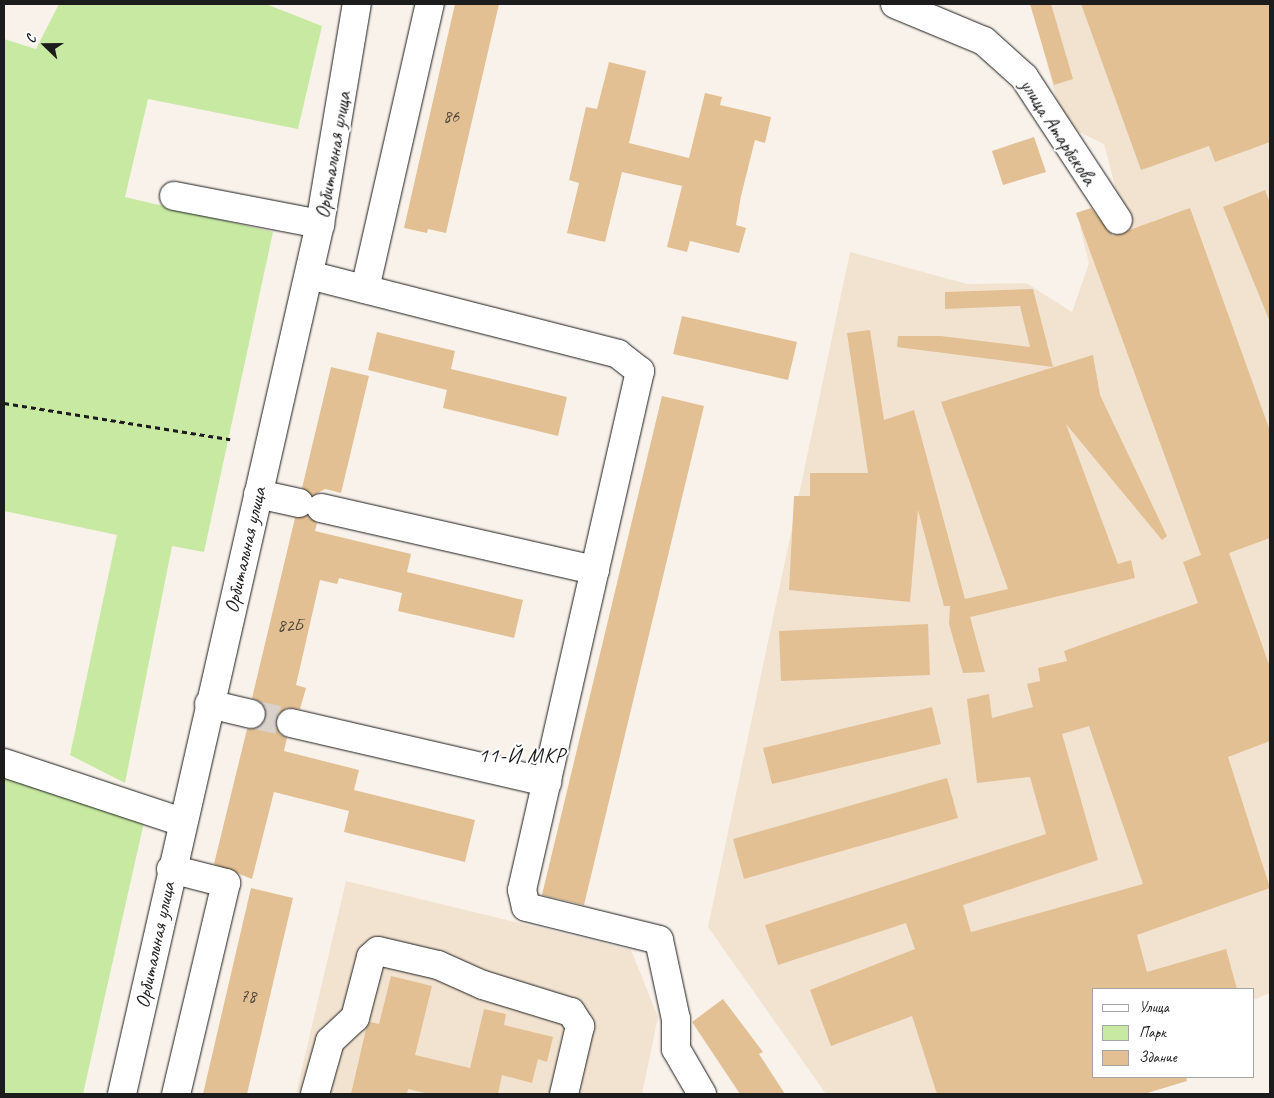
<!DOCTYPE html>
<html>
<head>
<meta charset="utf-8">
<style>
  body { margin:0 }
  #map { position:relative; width:1274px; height:1098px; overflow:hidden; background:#f9f2ea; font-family:Caveat,sans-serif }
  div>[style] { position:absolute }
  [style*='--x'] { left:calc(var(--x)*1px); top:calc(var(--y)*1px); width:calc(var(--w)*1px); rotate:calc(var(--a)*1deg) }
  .built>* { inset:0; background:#f2e3d0 }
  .green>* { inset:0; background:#c8e9a2 }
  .building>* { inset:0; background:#e2c094 }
  .minor-tunnel>* { height:28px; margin-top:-14px; transform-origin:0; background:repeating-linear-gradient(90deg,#d8d2cb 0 28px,transparent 0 42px) }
  .path>* { height:3px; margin-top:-1.5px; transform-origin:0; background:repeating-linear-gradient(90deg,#1c1c1c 0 5px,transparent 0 9px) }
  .roads { filter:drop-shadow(0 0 1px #1c1c1c) drop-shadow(0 0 1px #1c1c1c) }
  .minor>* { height:28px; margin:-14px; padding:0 14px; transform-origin:14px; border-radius:14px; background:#fff }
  span { translate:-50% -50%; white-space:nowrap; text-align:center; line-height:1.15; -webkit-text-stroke:4px #fff; paint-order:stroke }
  .number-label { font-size:18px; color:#4e453a }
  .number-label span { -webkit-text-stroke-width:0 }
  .street-label { font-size:20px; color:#1c1c1c }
  .neighbourhood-label { font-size:21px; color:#1c1c1c; letter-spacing:1px }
  .frame { position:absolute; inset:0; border:5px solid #1c1c1c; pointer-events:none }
  .legend { position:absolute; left:1092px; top:988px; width:162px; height:90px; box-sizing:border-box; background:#fff; border:1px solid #a4a4a4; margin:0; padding:6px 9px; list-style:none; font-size:15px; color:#1c1c1c }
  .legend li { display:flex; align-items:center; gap:10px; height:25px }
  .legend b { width:25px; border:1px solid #a4a4a4 }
  .north { position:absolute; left:20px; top:20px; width:50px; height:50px; -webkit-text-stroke:4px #fff; paint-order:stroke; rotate:292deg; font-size:14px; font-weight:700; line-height:20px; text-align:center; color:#1c1c1c }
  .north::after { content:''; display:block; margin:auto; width:18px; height:22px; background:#1c1c1c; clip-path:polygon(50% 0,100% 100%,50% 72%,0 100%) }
</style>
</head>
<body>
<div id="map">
  <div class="built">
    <div style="clip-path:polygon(1031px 4px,1270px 4px,1270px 993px,1253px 1000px,1253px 989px,1093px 989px,1085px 1064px,1093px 1094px,826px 1094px,708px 927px,850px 252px,967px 284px,1026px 283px,1072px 312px,1089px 263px,1080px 227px,1122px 213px,1104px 144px,1063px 124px)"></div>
    <div style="clip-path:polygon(346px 881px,631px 950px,658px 1017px,642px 1094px,296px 1094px)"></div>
  </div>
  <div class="green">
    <div style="clip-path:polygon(59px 4px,266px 4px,322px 26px,298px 129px,148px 99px,125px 197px,273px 232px,204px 552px,172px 546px,125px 783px,70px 755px,117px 535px,4px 511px,4px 39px,36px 49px)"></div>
    <div style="clip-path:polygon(4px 778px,144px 822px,83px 1094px,4px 1094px)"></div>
  </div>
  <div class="building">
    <div style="clip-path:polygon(455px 4px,499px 4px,446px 233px,428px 229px,427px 233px,404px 228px)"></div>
    <div style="clip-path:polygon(1030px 4px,1051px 4px,1073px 79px,1054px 85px)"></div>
    <div style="clip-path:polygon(1081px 4px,1270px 4px,1270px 142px,1215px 162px,1209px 146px,1141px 170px)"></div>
    <div style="clip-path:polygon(609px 62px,646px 71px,629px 143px,689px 158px,705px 93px,722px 97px,720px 105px,771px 117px,765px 143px,755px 140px,741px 196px,736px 225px,746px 228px,739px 253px,690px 241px,687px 252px,667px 247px,682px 186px,622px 172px,605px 242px,567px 233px,579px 183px,569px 180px,580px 133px,586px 107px,597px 109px)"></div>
    <div style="clip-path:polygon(1034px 137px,1046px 172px,1003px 185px,992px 151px)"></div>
    <div style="clip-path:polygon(1265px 190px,1270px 203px,1270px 322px,1223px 207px)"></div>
    <div style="clip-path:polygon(evenodd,1091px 208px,1113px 236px,1190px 208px,1270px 431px,1270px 538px,1229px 553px,1270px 667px,1270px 741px,1228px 757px,1270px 888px,1137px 935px,1147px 972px,1226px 949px,1237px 989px,1093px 989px,1093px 1077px,1186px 1077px,1187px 1081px,1144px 1094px,937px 1094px,912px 1016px,831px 1046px,810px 990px,915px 949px,906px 923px,778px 965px,765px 925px,1046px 834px,1030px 777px,977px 783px,967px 699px,989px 694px,992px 718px,1033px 707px,1027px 684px,1040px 681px,1038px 668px,1067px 661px,1064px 651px,1198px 603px,1183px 562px,1201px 555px,1076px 213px,1091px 208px,1089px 726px,1143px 884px,971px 932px,963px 905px,1098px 860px,1062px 734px,1089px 726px)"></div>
    <div style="clip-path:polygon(1033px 289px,1053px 367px,897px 347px,898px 336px,941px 336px,1030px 347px,1020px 306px,945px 309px,945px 292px)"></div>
    <div style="clip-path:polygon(682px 316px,797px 342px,788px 380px,673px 354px)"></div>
    <div style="clip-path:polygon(870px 330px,884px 420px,914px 410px,965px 599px,1008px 589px,941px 402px,1093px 355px,1100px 395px,1167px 536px,1162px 540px,1066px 424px,1118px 564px,1131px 560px,1135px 578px,970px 617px,985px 672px,963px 673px,949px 624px,950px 606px,944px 606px,918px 510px,910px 602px,789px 590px,794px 496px,810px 496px,810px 473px,868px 473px,847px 333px)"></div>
    <div style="clip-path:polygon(377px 332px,455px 351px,451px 369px,567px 397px,558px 436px,443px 408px,447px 390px,368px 370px)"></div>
    <div style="clip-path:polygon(331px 367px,369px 376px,341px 493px,325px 489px,312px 496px,302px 488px)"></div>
    <div style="clip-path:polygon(662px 396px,704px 406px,584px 905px,542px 895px)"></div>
    <div style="clip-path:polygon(308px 515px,317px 523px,315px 531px,411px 554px,407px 572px,523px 600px,514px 638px,398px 611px,402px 593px,339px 578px,337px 584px,320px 580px,296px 685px,306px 688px,300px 709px,286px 708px,276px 720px,280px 734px,287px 738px,284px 751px,359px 770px,354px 790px,475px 820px,465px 862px,344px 832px,349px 811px,274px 792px,252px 879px,214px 864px,247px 729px,256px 729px,266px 718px,262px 703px,252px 698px,295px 518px)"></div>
    <div style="clip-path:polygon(928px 624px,930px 675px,781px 681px,779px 631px)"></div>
    <div style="clip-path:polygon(932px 707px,941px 744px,772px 784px,763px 748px)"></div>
    <div style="clip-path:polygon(947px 778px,958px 818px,744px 879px,733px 839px)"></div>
    <div style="clip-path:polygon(251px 888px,293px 898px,247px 1094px,203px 1094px)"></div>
    <div style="clip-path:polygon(391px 976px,432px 986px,415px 1055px,470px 1068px,484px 1009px,506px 1014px,504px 1025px,553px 1037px,547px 1062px,538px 1059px,532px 1083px,502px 1075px,498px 1094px,429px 1094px,408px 1089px,407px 1094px,351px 1094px,366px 1029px,370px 1022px,379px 1024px)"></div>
    <div style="clip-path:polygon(723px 999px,763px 1052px,759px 1054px,785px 1094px,740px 1094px,692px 1022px)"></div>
  </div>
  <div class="minor-tunnel">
    <div style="--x:251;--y:714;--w:41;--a:12.7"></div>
  </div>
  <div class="path">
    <div style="--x:4;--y:403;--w:229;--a:9.1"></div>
  </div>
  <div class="roads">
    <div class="minor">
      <div style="--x:895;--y:4;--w:96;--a:22.6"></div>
      <div style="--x:984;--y:41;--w:54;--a:42"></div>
      <div style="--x:1024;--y:77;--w:171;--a:56.7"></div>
      <div style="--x:174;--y:196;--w:149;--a:10.9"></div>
      <div style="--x:309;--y:275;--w:319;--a:14.3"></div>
      <div style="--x:618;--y:354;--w:28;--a:38"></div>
      <div style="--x:640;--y:371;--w:532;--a:102.81"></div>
      <div style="--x:522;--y:890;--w:17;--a:77"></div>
      <div style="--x:526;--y:907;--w:137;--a:13.9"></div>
      <div style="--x:659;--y:940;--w:81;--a:77.9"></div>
      <div style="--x:676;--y:1019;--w:30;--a:90"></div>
      <div style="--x:676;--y:1049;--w:52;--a:60"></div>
      <div style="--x:365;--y:289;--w:292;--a:-77.2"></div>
      <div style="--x:258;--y:494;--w:42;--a:12.4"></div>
      <div style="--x:321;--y:508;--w:281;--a:12.8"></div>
      <div style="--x:209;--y:704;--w:43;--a:13.4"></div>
      <div style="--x:291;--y:723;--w:263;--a:13"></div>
      <div style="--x:4;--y:763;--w:188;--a:18.3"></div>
      <div style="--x:171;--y:869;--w:57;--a:14.3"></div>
      <div style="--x:226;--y:883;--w:217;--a:103.3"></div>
      <div style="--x:122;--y:1094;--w:892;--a:-77.18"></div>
      <div style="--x:320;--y:224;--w:223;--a:-80.5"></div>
      <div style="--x:315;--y:1094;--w:55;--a:-74.2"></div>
      <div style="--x:330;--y:1041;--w:34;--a:-43"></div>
      <div style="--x:355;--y:1018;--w:63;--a:-75.3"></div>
      <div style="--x:371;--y:957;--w:9;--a:-41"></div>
      <div style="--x:378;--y:951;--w:62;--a:13.1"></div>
      <div style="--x:438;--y:965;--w:49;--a:24"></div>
      <div style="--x:483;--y:985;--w:92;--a:17.1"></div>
      <div style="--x:571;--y:1012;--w:17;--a:57"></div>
      <div style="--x:580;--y:1026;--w:70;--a:103.2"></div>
    </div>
  </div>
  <div class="number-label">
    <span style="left:451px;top:116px">86</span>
    <span style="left:290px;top:625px">82Б</span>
    <span style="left:248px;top:996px">78</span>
  </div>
  <div class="street-label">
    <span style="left:1058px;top:132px;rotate:57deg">улица Атарбекова</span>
    <span style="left:333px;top:155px;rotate:-80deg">Орбитальная улица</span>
    <span style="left:245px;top:550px;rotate:-77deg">Орбитальная улица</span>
    <span style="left:155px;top:945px;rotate:-78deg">Орбитальная улица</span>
  </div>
  <div class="neighbourhood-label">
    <span style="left:522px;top:755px">11-Й МКР</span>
  </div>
  <div class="frame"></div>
  <ul class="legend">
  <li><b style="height:6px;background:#fff"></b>Улица</li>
  <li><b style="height:14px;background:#c8e9a2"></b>Парк</li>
  <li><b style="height:14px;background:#e2c094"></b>Здание</li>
  </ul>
  <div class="north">С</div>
</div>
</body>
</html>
